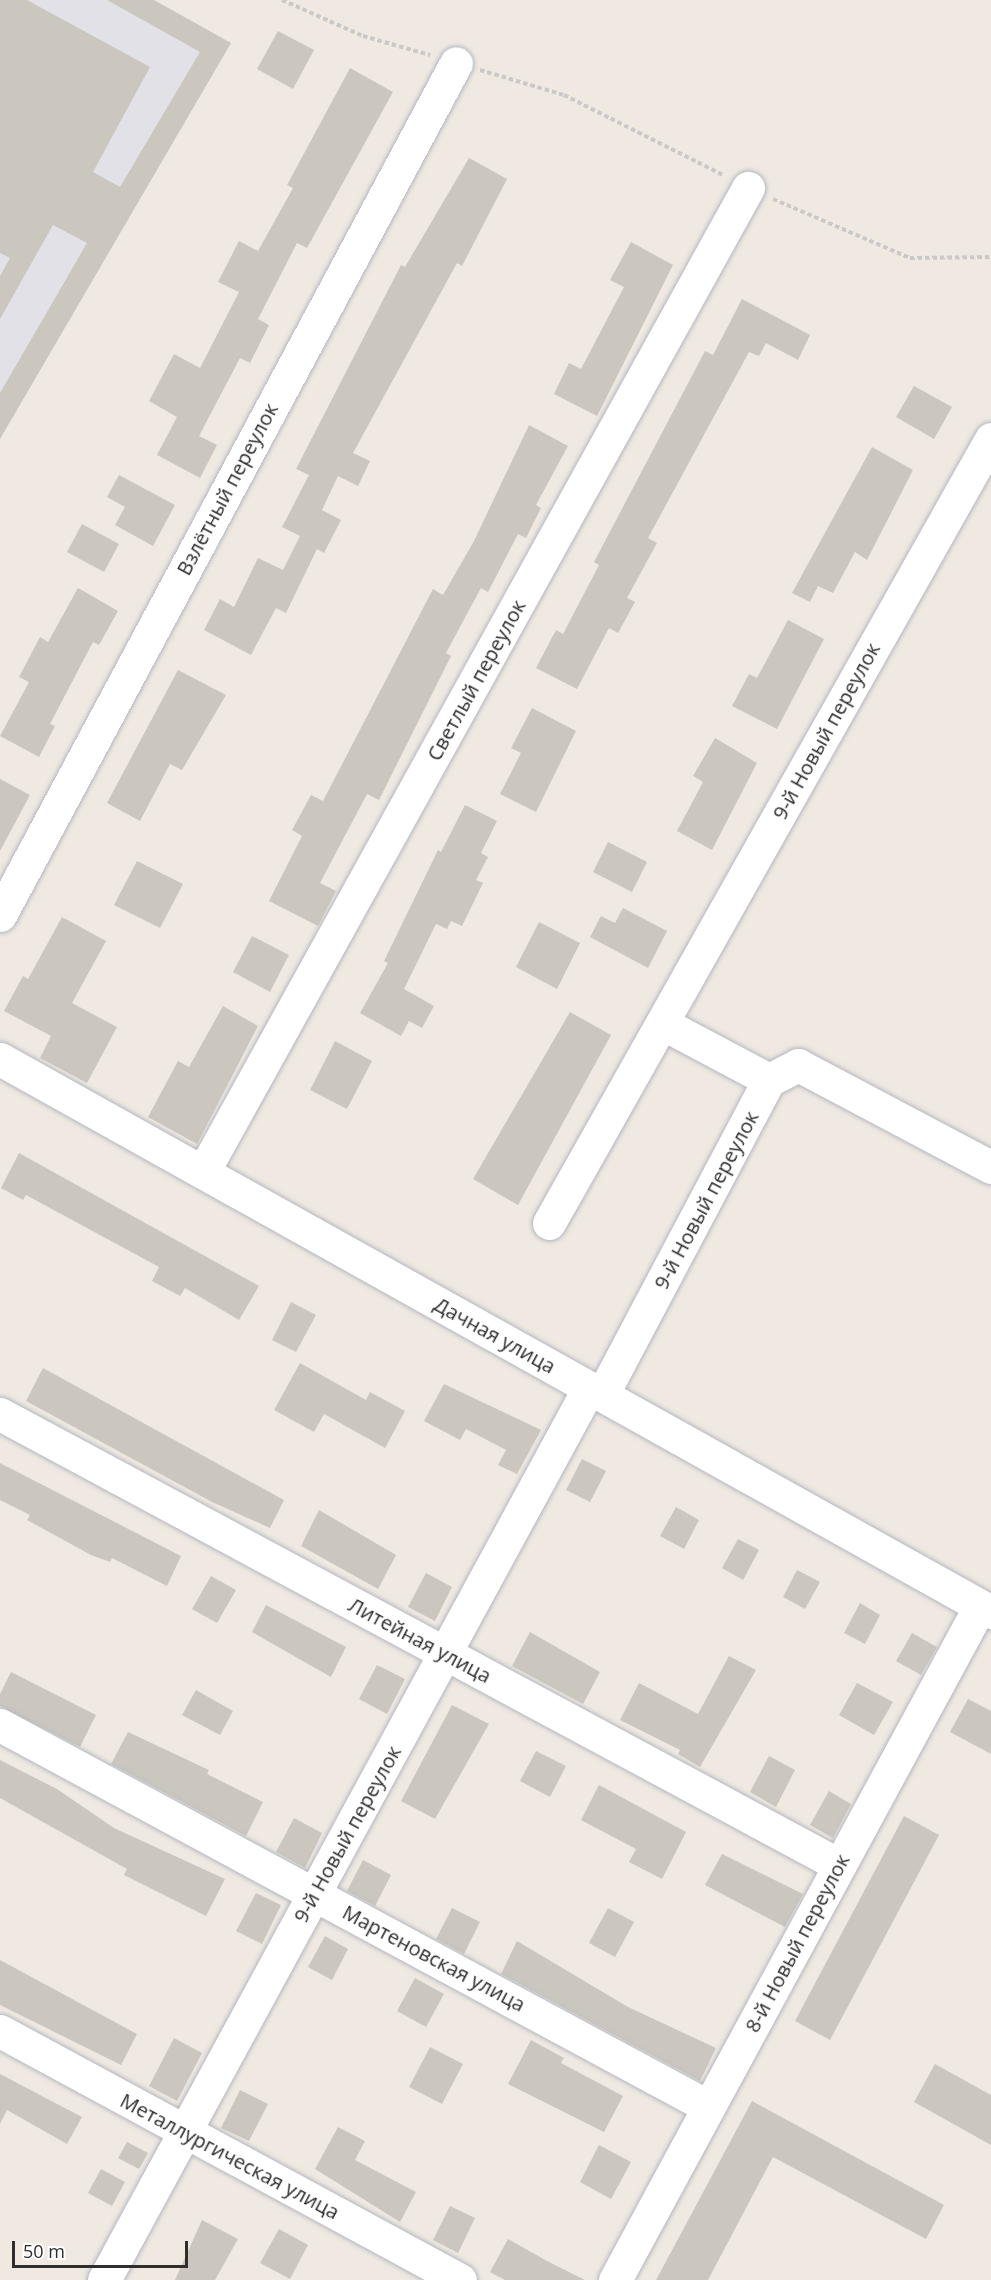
<!DOCTYPE html>
<html>
<head>
<meta charset="utf-8">
<style>
  body { margin:0 }
  #map { position:relative; width:991px; height:2280px; overflow:hidden; background:#efe9e1; font-family:"Open Sans",sans-serif }
  div>[style] { position:absolute }
  [style*='--x'] { left:calc(var(--x)*1px); top:calc(var(--y)*1px); width:calc(var(--w)*1px); rotate:calc(var(--a)*1deg) }
  .industrial>* { inset:0; background:#e3e1e8 }
  .building>* { inset:0; background:#cbc7bf }
  .path>* { height:4px; margin-top:-2px; transform-origin:0; background:repeating-linear-gradient(90deg,#c9c9c9 0 4.5px,transparent 0 7.5px) }
  .roads { filter:drop-shadow(0 0 2px #b4b7c1) drop-shadow(0 0 2px #b4b7c1) }
  .minor>* { height:33px; margin:-16.5px; padding:0 16.5px; transform-origin:16.5px; border-radius:16.5px; background:#fff }
  span { translate:-50% -50%; white-space:nowrap; text-align:center; line-height:1.15; -webkit-text-stroke:4.5px #fff; paint-order:stroke }
  .street-label { font-size:20px; color:#2e2e2e }
  .scale { position:absolute; left:12px; top:2241px; width:176px; height:27px; box-sizing:border-box; border:3px solid #2e2e2e; border-top:0; padding-left:8px; font-size:18px; line-height:21px; white-space:nowrap; color:#2e2e2e; -webkit-text-stroke:4px #fff; paint-order:stroke }
</style>
</head>
<body>
<div id="map">
  <div class="industrial">
    <div style="clip-path:polygon(0 0,154px 0,231px 43px,0 439px)"></div>
  </div>
  <div class="building">
    <div style="clip-path:polygon(0 0,27px 0,150px 67px,93px 172px,120px 187px,200px 52px,107px 0,154px 0,231px 43px,0 439px,0 393px,87px 243px,53px 225px,0 319px,0 276px,10px 258px,0 253px)"></div>
    <div style="clip-path:polygon(278px 31px,314px 50px,293px 89px,257px 69px)"></div>
    <div style="clip-path:polygon(350px 68px,393px 92px,307px 248px,297px 243px,258px 319px,269px 325px,250px 363px,240px 358px,199px 436px,217px 445px,200px 478px,157px 455px,177px 417px,149px 401px,174px 354px,200px 368px,239px 292px,218px 282px,239px 241px,258px 251px,293px 188px,287px 185px)"></div>
    <div style="clip-path:polygon(469px 158px,507px 179px,462px 266px,457px 263px,353px 453px,370px 461px,358px 486px,338px 476px,322px 510px,341px 520px,324px 553px,317px 549px,286px 613px,276px 608px,251px 655px,204px 630px,220px 599px,234px 607px,258px 558px,283px 570px,300px 536px,282px 527px,309px 475px,296px 469px,401px 265px,405px 267px)"></div>
    <div style="clip-path:polygon(631px 242px,673px 265px,597px 416px,554px 394px,569px 363px,581px 369px,624px 287px,610px 280px)"></div>
    <div style="clip-path:polygon(742px 299px,810px 335px,798px 360px,766px 343px,759px 356px,749px 352px,648px 538px,657px 543px,627px 598px,635px 602px,618px 633px,609px 628px,577px 689px,536px 668px,556px 630px,563px 634px,599px 565px,594px 562px,705px 351px,713px 355px)"></div>
    <div style="clip-path:polygon(914px 386px,952px 407px,934px 439px,896px 417px)"></div>
    <div style="clip-path:polygon(529px 425px,568px 446px,536px 505px,541px 508px,526px 538px,518px 534px,488px 592px,481px 588px,446px 653px,451px 656px,379px 800px,367px 794px,320px 883px,336px 891px,318px 926px,269px 901px,302px 836px,292px 830px,311px 795px,323px 801px,433px 589px,443px 595px,474px 541px)"></div>
    <div style="clip-path:polygon(872px 447px,913px 470px,867px 560px,855px 552px,833px 593px,818px 586px,810px 602px,792px 593px)"></div>
    <div style="clip-path:polygon(119px 475px,175px 505px,153px 546px,115px 525px,125px 507px,107px 497px)"></div>
    <div style="clip-path:polygon(82px 524px,119px 544px,104px 572px,67px 552px)"></div>
    <div style="clip-path:polygon(78px 588px,118px 611px,99px 645px,93px 642px,50px 724px,55px 726px,39px 757px,0 736px,29px 682px,19px 677px,40px 637px,48px 642px)"></div>
    <div style="clip-path:polygon(788px 620px,824px 639px,777px 729px,732px 706px,749px 674px,757px 678px)"></div>
    <div style="clip-path:polygon(178px 670px,226px 695px,182px 770px,170px 764px,140px 821px,107px 803px)"></div>
    <div style="clip-path:polygon(532px 708px,576px 731px,536px 812px,500px 794px,521px 753px,511px 748px)"></div>
    <div style="clip-path:polygon(715px 738px,757px 763px,712px 850px,677px 831px,703px 782px,693px 776px)"></div>
    <div style="clip-path:polygon(0 779px,30px 795px,0 851px)"></div>
    <div style="clip-path:polygon(465px 805px,497px 821px,481px 853px,488px 857px,476px 880px,483px 883px,462px 926px,451px 921px,447px 929px,436px 924px,404px 989px,434px 1006px,422px 1028px,409px 1021px,401px 1036px,360px 1013px,388px 963px,384px 961px,438px 850px,441px 852px)"></div>
    <div style="clip-path:polygon(608px 842px,647px 862px,632px 892px,593px 872px)"></div>
    <div style="clip-path:polygon(137px 861px,183px 884px,160px 928px,114px 905px)"></div>
    <div style="clip-path:polygon(623px 908px,667px 931px,648px 968px,590px 937px,601px 916px,615px 923px)"></div>
    <div style="clip-path:polygon(62px 917px,106px 941px,72px 1003px,117px 1027px,87px 1083px,40px 1058px,51px 1036px,4px 1011px,23px 976px,28px 979px)"></div>
    <div style="clip-path:polygon(539px 922px,580px 943px,557px 989px,516px 967px)"></div>
    <div style="clip-path:polygon(252px 936px,289px 955px,270px 992px,233px 972px)"></div>
    <div style="clip-path:polygon(223px 1006px,258px 1026px,197px 1144px,148px 1117px,178px 1061px,189px 1067px)"></div>
    <div style="clip-path:polygon(570px 1012px,611px 1035px,518px 1205px,473px 1179px)"></div>
    <div style="clip-path:polygon(335px 1041px,372px 1061px,347px 1109px,310px 1090px)"></div>
    <div style="clip-path:polygon(19px 1153px,259px 1286px,239px 1320px,185px 1288px,180px 1296px,152px 1281px,159px 1267px,26px 1195px,23px 1200px,1px 1188px)"></div>
    <div style="clip-path:polygon(291px 1302px,316px 1315px,296px 1352px,272px 1340px)"></div>
    <div style="clip-path:polygon(300px 1363px,366px 1400px,370px 1392px,405px 1411px,385px 1448px,324px 1414px,314px 1432px,274px 1410px)"></div>
    <div style="clip-path:polygon(43px 1368px,284px 1500px,270px 1528px,212px 1502px,26px 1401px)"></div>
    <div style="clip-path:polygon(444px 1384px,541px 1430px,517px 1474px,498px 1465px,506px 1450px,466px 1429px,460px 1440px,424px 1421px)"></div>
    <div style="clip-path:polygon(582px 1459px,606px 1471px,590px 1502px,566px 1490px)"></div>
    <div style="clip-path:polygon(0 1463px,181px 1556px,167px 1586px,112px 1558px,110px 1562px,91px 1555px,27px 1520px,30px 1515px,0 1500px)"></div>
    <div style="clip-path:polygon(676px 1507px,699px 1520px,684px 1549px,660px 1536px)"></div>
    <div style="clip-path:polygon(319px 1510px,396px 1555px,378px 1589px,301px 1546px)"></div>
    <div style="clip-path:polygon(738px 1539px,759px 1550px,743px 1580px,722px 1568px)"></div>
    <div style="clip-path:polygon(797px 1570px,820px 1582px,805px 1609px,783px 1597px)"></div>
    <div style="clip-path:polygon(426px 1573px,452px 1587px,435px 1621px,408px 1607px)"></div>
    <div style="clip-path:polygon(211px 1576px,236px 1590px,217px 1623px,192px 1609px)"></div>
    <div style="clip-path:polygon(860px 1603px,880px 1615px,865px 1644px,844px 1633px)"></div>
    <div style="clip-path:polygon(266px 1605px,346px 1647px,331px 1677px,252px 1632px)"></div>
    <div style="clip-path:polygon(530px 1632px,600px 1672px,583px 1704px,512px 1666px)"></div>
    <div style="clip-path:polygon(912px 1633px,937px 1647px,921px 1675px,896px 1661px)"></div>
    <div style="clip-path:polygon(729px 1656px,756px 1670px,700px 1767px,678px 1754px,680px 1750px,620px 1720px,639px 1683px,698px 1714px)"></div>
    <div style="clip-path:polygon(377px 1665px,405px 1679px,387px 1714px,359px 1699px)"></div>
    <div style="clip-path:polygon(11px 1672px,96px 1715px,80px 1747px,0 1706px,0 1694px)"></div>
    <div style="clip-path:polygon(857px 1683px,893px 1702px,874px 1735px,839px 1715px)"></div>
    <div style="clip-path:polygon(196px 1690px,233px 1711px,220px 1735px,182px 1715px)"></div>
    <div style="clip-path:polygon(968px 1699px,991px 1711px,991px 1754px,950px 1732px)"></div>
    <div style="clip-path:polygon(452px 1705px,489px 1724px,435px 1819px,401px 1801px)"></div>
    <div style="clip-path:polygon(128px 1732px,209px 1770px,207px 1774px,263px 1802px,246px 1836px,111px 1764px)"></div>
    <div style="clip-path:polygon(536px 1751px,566px 1766px,550px 1797px,520px 1781px)"></div>
    <div style="clip-path:polygon(769px 1756px,795px 1770px,776px 1807px,750px 1792px)"></div>
    <div style="clip-path:polygon(0 1760px,57px 1789px,114px 1828px,225px 1879px,206px 1916px,124px 1875px,127px 1869px,0 1798px)"></div>
    <div style="clip-path:polygon(599px 1785px,686px 1832px,662px 1879px,629px 1862px,636px 1849px,581px 1820px)"></div>
    <div style="clip-path:polygon(829px 1791px,851px 1804px,833px 1838px,810px 1825px)"></div>
    <div style="clip-path:polygon(904px 1816px,939px 1835px,830px 2040px,795px 2021px)"></div>
    <div style="clip-path:polygon(294px 1818px,322px 1833px,305px 1868px,276px 1852px)"></div>
    <div style="clip-path:polygon(722px 1854px,803px 1894px,785px 1927px,705px 1885px)"></div>
    <div style="clip-path:polygon(363px 1860px,391px 1875px,375px 1906px,347px 1891px)"></div>
    <div style="clip-path:polygon(256px 1893px,281px 1905px,262px 1944px,236px 1931px)"></div>
    <div style="clip-path:polygon(452px 1908px,480px 1922px,464px 1954px,436px 1939px)"></div>
    <div style="clip-path:polygon(608px 1908px,634px 1922px,615px 1957px,589px 1943px)"></div>
    <div style="clip-path:polygon(325px 1936px,348px 1949px,332px 1980px,308px 1967px)"></div>
    <div style="clip-path:polygon(517px 1941px,628px 2007px,716px 2048px,700px 2081px,501px 1974px)"></div>
    <div style="clip-path:polygon(0 1960px,137px 2034px,121px 2065px,0 2005px)"></div>
    <div style="clip-path:polygon(415px 1978px,444px 1994px,426px 2027px,397px 2011px)"></div>
    <div style="clip-path:polygon(174px 2038px,202px 2053px,177px 2101px,149px 2086px)"></div>
    <div style="clip-path:polygon(531px 2040px,564px 2058px,561px 2063px,623px 2096px,604px 2132px,508px 2084px)"></div>
    <div style="clip-path:polygon(430px 2047px,463px 2064px,442px 2104px,409px 2087px)"></div>
    <div style="clip-path:polygon(935px 2064px,991px 2095px,991px 2145px,914px 2102px)"></div>
    <div style="clip-path:polygon(0 2074px,82px 2117px,67px 2144px,7px 2110px,0 2124px)"></div>
    <div style="clip-path:polygon(240px 2090px,268px 2104px,249px 2141px,221px 2128px)"></div>
    <div style="clip-path:polygon(752px 2101px,944px 2205px,926px 2239px,773px 2157px,708px 2280px,656px 2280px)"></div>
    <div style="clip-path:polygon(338px 2127px,365px 2141px,355px 2160px,416px 2192px,400px 2222px,315px 2169px)"></div>
    <div style="clip-path:polygon(127px 2142px,148px 2153px,139px 2169px,118px 2158px)"></div>
    <div style="clip-path:polygon(599px 2145px,631px 2162px,611px 2199px,580px 2182px)"></div>
    <div style="clip-path:polygon(101px 2169px,125px 2182px,112px 2206px,88px 2193px)"></div>
    <div style="clip-path:polygon(450px 2206px,475px 2218px,458px 2253px,433px 2240px)"></div>
    <div style="clip-path:polygon(202px 2220px,238px 2239px,215px 2280px,175px 2280px)"></div>
    <div style="clip-path:polygon(279px 2229px,308px 2245px,290px 2279px,260px 2263px)"></div>
    <div style="clip-path:polygon(508px 2239px,549px 2262px,585px 2280px,505px 2280px,490px 2272px)"></div>
  </div>
  <div class="path">
    <div style="--x:282;--y:0;--w:89;--a:24"></div>
    <div style="--x:363;--y:36;--w:70;--a:15.8"></div>
    <div style="--x:480;--y:70;--w:88;--a:16.6"></div>
    <div style="--x:564;--y:95;--w:178;--a:26.7"></div>
    <div style="--x:773;--y:199;--w:149;--a:23.3"></div>
    <div style="--x:910;--y:258;--w:81;--a:-0.7"></div>
  </div>
  <div class="roads">
    <div class="minor">
      <div style="--x:0;--y:915;--w:966;--a:-61.84"></div>
      <div style="--x:0;--y:1059;--w:1135;--a:29.16"></div>
      <div style="--x:769;--y:1080;--w:33;--a:-27"></div>
      <div style="--x:798;--y:1065;--w:218;--a:27.9"></div>
      <div style="--x:203;--y:1172;--w:1125;--a:-61.02"></div>
      <div style="--x:549;--y:1223;--w:900;--a:-60.59"></div>
      <div style="--x:602;--y:1395;--w:357;--a:-62.1"></div>
      <div style="--x:769;--y:1080;--w:121;--a:-152"></div>
      <div style="--x:0;--y:1414;--w:953;--a:28.26"></div>
      <div style="--x:0;--y:1725;--w:805;--a:28.32"></div>
      <div style="--x:0;--y:2031;--w:523;--a:28.43"></div>
      <div style="--x:104;--y:2280;--w:1015;--a:-61.47"></div>
      <div style="--x:615;--y:2280;--w:766;--a:-61.56"></div>
    </div>
  </div>
  <div class="street-label">
    <span style="left:227px;top:489px;rotate:-62deg">Взлётный переулок</span>
    <span style="left:476px;top:680px;rotate:-61deg">Светлый переулок</span>
    <span style="left:826px;top:731px;rotate:-61deg">9-й Новый переулок</span>
    <span style="left:706px;top:1200px;rotate:-62deg">9-й Новый переулок</span>
    <span style="left:495px;top:1335px;rotate:29deg">Дачная улица</span>
    <span style="left:420px;top:1640px;rotate:28deg">Литейная улица</span>
    <span style="left:347px;top:1834px;rotate:-61deg">9-й Новый переулок</span>
    <span style="left:797px;top:1943px;rotate:-62deg">8-й Новый переулок</span>
    <span style="left:434px;top:1958px;rotate:28deg">Мартеновская улица</span>
    <span style="left:230px;top:2156px;rotate:28deg">Металлургическая улица</span>
  </div>
  <div class="scale">50 m</div>
</div>
</body>
</html>
